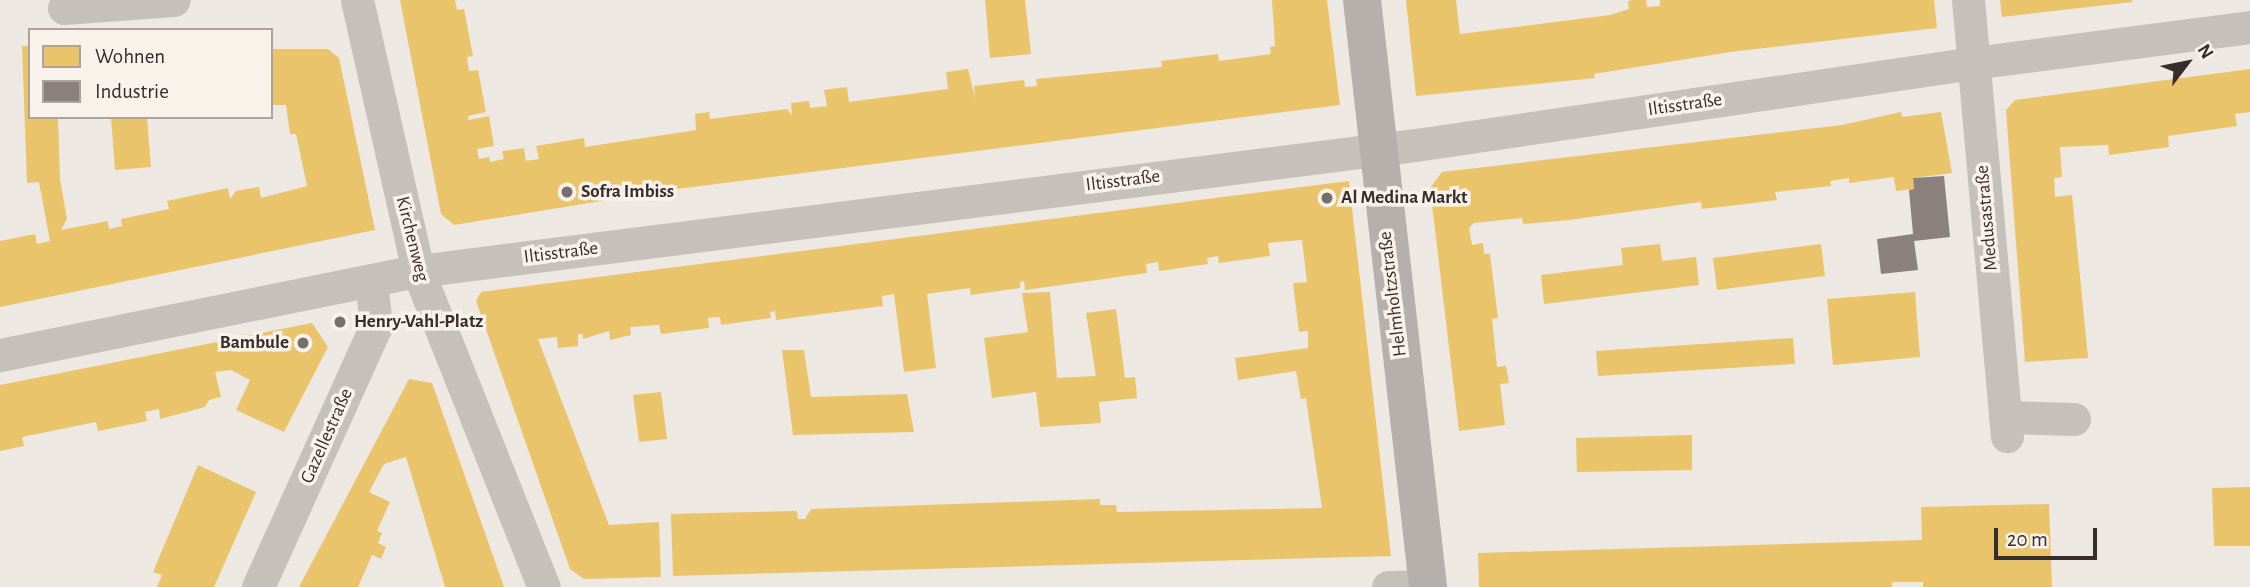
<!DOCTYPE html>
<html>
<head>
<meta charset="utf-8">
<style>
  body { margin:0 }
  #map { position:relative; width:2250px; height:587px; overflow:hidden; background:#ede8e2; font-family:"Alegreya Sans",sans-serif }
  div>[style] { position:absolute }
  [style*='--x'] { left:calc(var(--x)*1px); top:calc(var(--y)*1px); width:calc(var(--w)*1px); rotate:calc(var(--a)*1deg) }
  .homes>* { inset:0; background:#e9c46a }
  .industry>* { inset:0; background:#8a817c }
  .street>* { height:33px; margin:-16.5px; padding:0 16.5px; transform-origin:16.5px; border-radius:16.5px; background:#c6c0bb }
  .secondary>* { height:38px; margin:-19px; padding:0 19px; transform-origin:19px; border-radius:19px; background:#b6b0ac }
  .dots>* { width:19px; height:19px; translate:-50% -50%; box-sizing:border-box; border:4px solid #f9f2eb; border-radius:50% }
  span { translate:-50% -50%; white-space:nowrap; text-align:center; line-height:1.15; -webkit-text-stroke:7px #f9f2eb; paint-order:stroke }
  .street-label { font-size:19px; color:#362e2a }
  .poi-label { font-size:19px; color:#362e2a; font-weight:700 }
  .left { translate:0 -50%; text-align:left }
  .right { translate:-100% -50%; text-align:right }
  .legend { position:absolute; left:28px; top:28px; width:245px; height:91px; box-sizing:border-box; background:#f9f2eb; border:2px solid #aba49e; margin:0; padding:9px 12px; list-style:none; font-size:21px; color:#362e2a }
  .legend li { display:flex; align-items:center; gap:14px; height:35px }
  .legend b { width:35px; border:2px solid #aba49e }
  .north { position:absolute; left:2152px; top:28px; width:70px; height:70px; -webkit-text-stroke:5px #f9f2eb; paint-order:stroke; rotate:58deg; font-size:19px; font-weight:700; line-height:28px; text-align:center; color:#362e2a }
  .north::after { content:''; display:block; margin:auto; width:24px; height:32px; background:#362e2a; clip-path:polygon(50% 0,100% 100%,50% 72%,0 100%) }
  .scale { position:absolute; left:1994px; top:528px; width:103px; height:32px; box-sizing:border-box; border:4px solid #362e2a; border-top:0; padding-left:9px; font-size:21px; line-height:24px; white-space:nowrap; color:#362e2a; -webkit-text-stroke:5px #f9f2eb; paint-order:stroke }
</style>
</head>
<body>
<div id="map">
  <div class="homes">
    <div style="clip-path:polygon(400px 0,455px 0,457px 10px,464px 9px,473px 56px,467px 57px,469px 71px,478px 70px,486px 112px,468px 116px,469px 120px,489px 116px,494px 146px,477px 149px,479px 159px,489px 157px,490px 162px,504px 159px,502px 151px,524px 148px,526px 161px,539px 159px,536px 146px,584px 138px,585px 147px,696px 130px,695px 114px,709px 112px,710px 119px,787px 109px,792px 115px,791px 103px,809px 101px,810px 108px,827px 106px,824px 90px,847px 87px,849px 102px,948px 89px,946px 72px,968px 69px,975px 98px,974px 86px,1024px 80px,1025px 87px,1037px 86px,1036px 79px,1162px 67px,1161px 61px,1218px 54px,1219px 61px,1271px 54px,1270px 47px,1275px 46px,1272px 0,1327px 0,1340px 105px,669px 190px,454px 225px,441px 214px)"></div>
    <div style="clip-path:polygon(985px 0,1025px 0,1031px 54px,990px 58px)"></div>
    <div style="clip-path:polygon(1406px 0,1456px 0,1460px 34px,1610px 15px,1629px 9px,1628px 1px,1633px 0,1646px 0,1647px 7px,1660px 6px,1660px 0,1934px 0,1937px 28px,1730px 52px,1594px 74px,1595px 78px,1416px 96px)"></div>
    <div style="clip-path:polygon(2000px 0,2132px 0,2132px 2px,2002px 17px)"></div>
    <div style="clip-path:polygon(22px 46px,30px 46px,30px 117px,58px 117px,60px 179px,67px 219px,61px 230px,108px 221px,109px 229px,122px 226px,121px 219px,169px 209px,167px 201px,228px 188px,230px 199px,236px 191px,259px 187px,261px 198px,307px 186px,296px 134px,290px 134px,286px 105px,271px 105px,271px 49px,328px 49px,339px 58px,375px 230px,0 307px,0 241px,35px 234px,37px 244px,50px 241px,39px 182px,27px 183px)"></div>
    <div style="clip-path:polygon(2250px 69px,2250px 112px,2235px 114px,2237px 126px,2168px 136px,2169px 147px,2109px 155px,2108px 145px,2060px 147px,2062px 177px,2054px 178px,2055px 197px,2072px 195px,2088px 358px,2025px 362px,2006px 110px,2015px 100px)"></div>
    <div style="clip-path:polygon(1901px 112px,1902px 117px,1941px 112px,1952px 173px,1913px 178px,1914px 189px,1896px 191px,1894px 177px,1849px 183px,1849px 178px,1830px 181px,1831px 186px,1775px 192px,1777px 200px,1729px 206px,1702px 209px,1701px 202px,1569px 220px,1523px 224px,1522px 218px,1474px 223px,1469px 228px,1472px 245px,1483px 243px,1484px 254px,1490px 254px,1498px 318px,1492px 319px,1497px 367px,1506px 366px,1509px 383px,1500px 384px,1505px 425px,1459px 431px,1430px 188px,1442px 172px,1842px 125px)"></div>
    <div style="clip-path:polygon(111px 117px,147px 117px,151px 167px,115px 170px)"></div>
    <div style="clip-path:polygon(1349px 181px,1391px 556px,673px 576px,671px 514px,797px 511px,798px 519px,805px 519px,811px 509px,1100px 499px,1100px 505px,1116px 505px,1117px 512px,1322px 508px,1306px 398px,1301px 399px,1296px 371px,1238px 380px,1235px 358px,1308px 348px,1308px 331px,1299px 332px,1293px 283px,1307px 282px,1302px 240px,1268px 243px,1270px 256px,1219px 263px,1218px 256px,1207px 258px,1208px 264px,1159px 271px,1158px 262px,1146px 264px,1147px 273px,1025px 290px,1024px 281px,1020px 282px,1020px 288px,971px 295px,970px 288px,927px 294px,936px 368px,904px 372px,894px 294px,882px 296px,883px 306px,776px 320px,775px 311px,770px 312px,771px 318px,721px 325px,720px 317px,708px 318px,709px 328px,661px 334px,659px 325px,630px 327px,631px 335px,610px 340px,609px 331px,583px 339px,583px 334px,578px 334px,578px 346px,558px 348px,557px 337px,538px 339px,609px 525px,659px 522px,661px 577px,584px 579px,570px 569px,476px 301px,481px 292px)"></div>
    <div style="clip-path:polygon(1660px 244px,1662px 261px,1696px 257px,1699px 285px,1544px 304px,1541px 275px,1623px 265px,1621px 248px)"></div>
    <div style="clip-path:polygon(1821px 244px,1825px 276px,1717px 290px,1713px 258px)"></div>
    <div style="clip-path:polygon(1050px 292px,1057px 378px,1096px 376px,1086px 313px,1116px 309px,1125px 378px,1135px 377px,1137px 398px,1099px 402px,1101px 423px,1040px 427px,1036px 392px,992px 398px,984px 338px,1028px 332px,1022px 293px)"></div>
    <div style="clip-path:polygon(1915px 292px,1920px 357px,1833px 365px,1827px 299px)"></div>
    <div style="clip-path:polygon(312px 323px,328px 347px,284px 432px,236px 410px,250px 380px,231px 370px,215px 372px,221px 397px,209px 400px,205px 407px,160px 419px,159px 409px,145px 412px,147px 421px,98px 431px,96px 422px,22px 437px,24px 446px,0 451px,0 385px)"></div>
    <div style="clip-path:polygon(1793px 338px,1795px 364px,1598px 376px,1596px 351px)"></div>
    <div style="clip-path:polygon(782px 350px,804px 350px,811px 397px,907px 394px,914px 432px,793px 435px)"></div>
    <div style="clip-path:polygon(409px 379px,432px 383px,504px 587px,445px 587px,406px 457px,384px 464px,369px 492px,390px 502px,377px 531px,382px 533px,378px 543px,386px 547px,381px 559px,372px 555px,358px 587px,299px 587px)"></div>
    <div style="clip-path:polygon(661px 392px,667px 439px,639px 442px,633px 395px)"></div>
    <div style="clip-path:polygon(1692px 435px,1692px 470px,1577px 472px,1576px 438px)"></div>
    <div style="clip-path:polygon(198px 465px,256px 492px,214px 587px,157px 587px,162px 575px,153px 572px)"></div>
    <div style="clip-path:polygon(2250px 487px,2250px 546px,2214px 546px,2212px 488px)"></div>
    <div style="clip-path:polygon(2049px 504px,2052px 587px,1923px 587px,1923px 582px,1892px 582px,1892px 587px,1479px 587px,1478px 553px,1922px 540px,1921px 507px)"></div>
  </div>
  <div class="industry">
    <div style="clip-path:polygon(1944px 176px,1950px 237px,1914px 241px,1918px 270px,1881px 274px,1877px 239px,1913px 234px,1909px 190px,1914px 189px,1913px 178px)"></div>
  </div>
  <div class="street">
    <div style="--x:357;--y:0;--w:278;--a:77.3"></div>
    <div style="--x:418;--y:271;--w:340;--a:68.3"></div>
    <div style="--x:1968;--y:0;--w:438;--a:84.9"></div>
    <div style="--x:64;--y:8;--w:110;--a:-4.2"></div>
    <div style="--x:0;--y:355;--w:426;--a:-11.4"></div>
    <div style="--x:418;--y:271;--w:1006;--a:-7.2"></div>
    <div style="--x:1416;--y:145;--w:563;--a:-8.37"></div>
    <div style="--x:1973;--y:63;--w:279;--a:-7.4"></div>
    <div style="--x:2005;--y:417;--w:69;--a:1.7"></div>
    <div style="--x:258;--y:587;--w:286;--a:-65.7"></div>
    <div style="--x:376;--y:326;--w:46;--a:-96.2"></div>
    <div style="--x:1388;--y:587;--w:40;--a:-1.4"></div>
  </div>
  <div class="secondary">
    <div style="--x:1362;--y:0;--w:591;--a:83.58"></div>
  </div>
  <div class="dots">
    <div style="left:567px;top:192px;background:#766f6a"></div>
    <div style="left:1327px;top:198px;background:#766f6a"></div>
    <div style="left:340px;top:322px;background:#766f6a"></div>
    <div style="left:303px;top:343px;background:#766f6a"></div>
  </div>
  <div class="street-label">
    <span style="left:1685px;top:105px;rotate:-8deg">Iltisstraße</span>
    <span style="left:1123px;top:181px;rotate:-7deg">Iltisstraße</span>
    <span style="left:1987px;top:218px;rotate:-95deg">Medusastraße</span>
    <span style="left:412px;top:239px;rotate:76deg">Kirchenweg</span>
    <span style="left:561px;top:253px;rotate:-7deg">Iltisstraße</span>
    <span style="left:1393px;top:294px;rotate:-97deg">Helmholtzstraße</span>
    <span style="left:327px;top:436px;rotate:-66deg">Gazellestraße</span>
  </div>
  <div class="poi-label">
    <span class="left" style="left:581px;top:192px">Sofra Imbiss</span>
    <span class="left" style="left:1341px;top:198px">Al Medina Markt</span>
    <span class="left" style="left:354px;top:322px">Henry-Vahl-Platz</span>
    <span class="right" style="left:289px;top:343px">Bambule</span>
  </div>
  <ul class="legend">
  <li><b style="height:19px;background:#e9c46a"></b>Wohnen</li>
  <li><b style="height:19px;background:#8a817c"></b>Industrie</li>
  </ul>
  <div class="north">N</div>
  <div class="scale">20 m</div>
</div>
</body>
</html>
